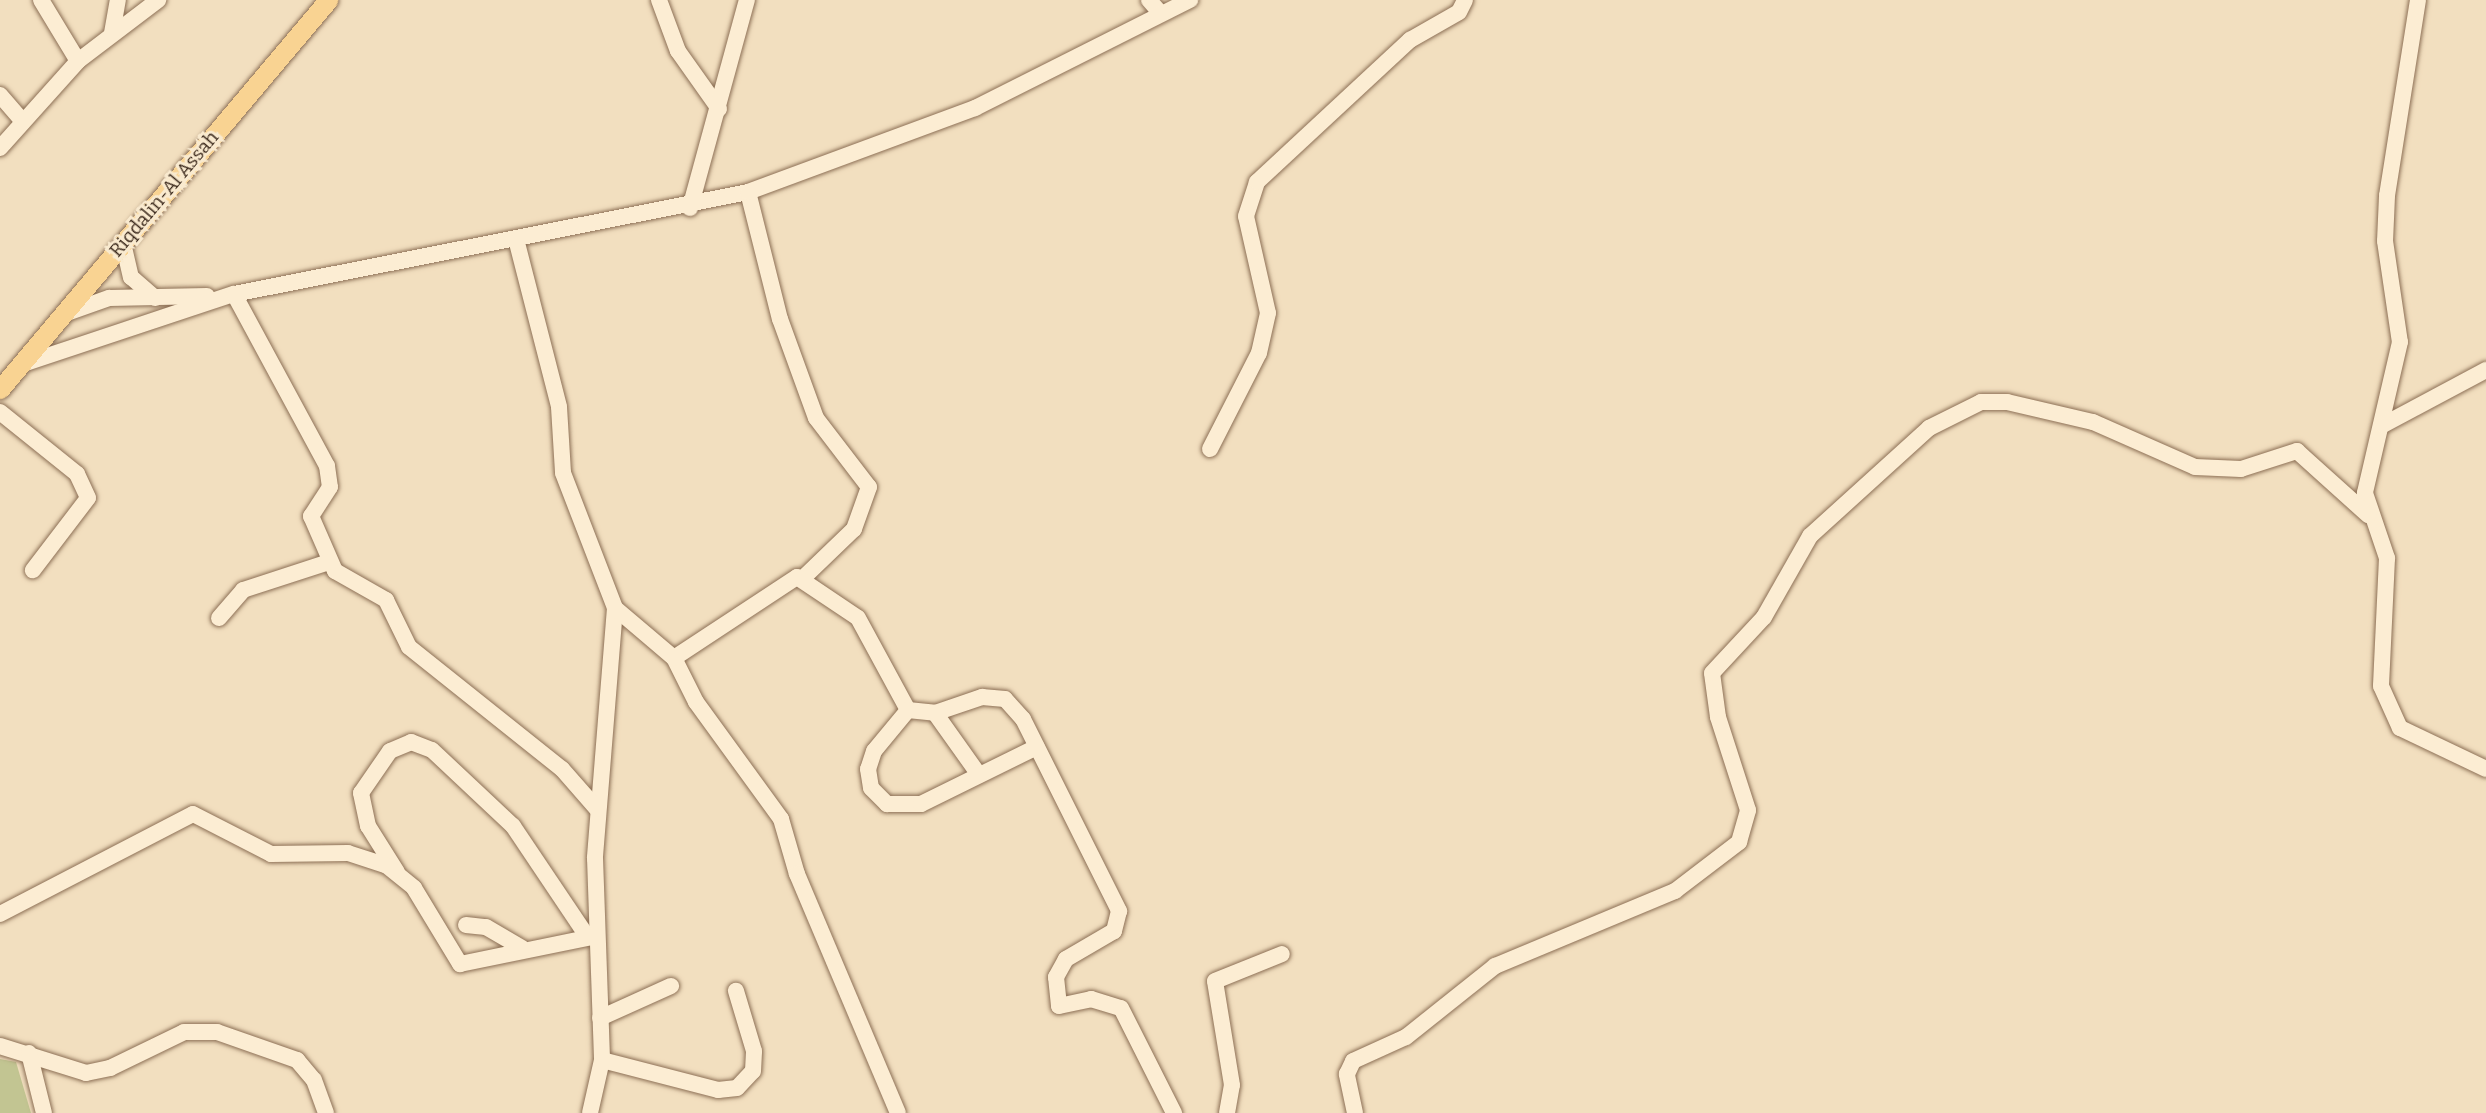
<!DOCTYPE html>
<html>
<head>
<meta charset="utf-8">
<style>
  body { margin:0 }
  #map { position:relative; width:2486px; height:1113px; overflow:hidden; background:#f2dfbf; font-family:Bitter,serif }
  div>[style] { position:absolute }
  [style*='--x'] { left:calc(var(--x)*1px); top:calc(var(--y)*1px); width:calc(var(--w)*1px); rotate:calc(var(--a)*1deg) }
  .cemetery>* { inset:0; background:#c2c592 }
  .roads { filter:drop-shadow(0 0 2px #8c6f55) drop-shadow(0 0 2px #8c6f55) }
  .minor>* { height:16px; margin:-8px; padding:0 8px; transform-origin:8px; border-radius:8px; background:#fcedd3 }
  .major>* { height:19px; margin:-9.5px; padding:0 9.5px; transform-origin:9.5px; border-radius:9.5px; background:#f9d392 }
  span { translate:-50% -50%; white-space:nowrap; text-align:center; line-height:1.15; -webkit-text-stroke:6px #f9eacf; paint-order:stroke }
  .street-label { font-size:19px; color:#3a281b }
</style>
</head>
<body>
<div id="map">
  <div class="cemetery">
    <div style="clip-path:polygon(0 1059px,16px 1062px,31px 1113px,0 1113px)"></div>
  </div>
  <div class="roads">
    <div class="minor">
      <div style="--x:41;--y:0;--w:71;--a:58.8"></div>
      <div style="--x:659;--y:0;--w:54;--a:69.6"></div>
      <div style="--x:678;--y:51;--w:71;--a:54.7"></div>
      <div style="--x:1149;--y:0;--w:18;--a:49"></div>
      <div style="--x:2418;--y:0;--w:198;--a:99"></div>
      <div style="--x:2387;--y:196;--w:45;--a:92.5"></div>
      <div style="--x:2385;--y:241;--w:102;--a:81.6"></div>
      <div style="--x:2400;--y:342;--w:155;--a:103.1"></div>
      <div style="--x:2365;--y:493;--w:69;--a:71.3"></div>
      <div style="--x:2387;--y:558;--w:128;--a:92.7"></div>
      <div style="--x:2381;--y:686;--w:46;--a:65.7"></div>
      <div style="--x:2400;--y:728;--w:95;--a:25.5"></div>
      <div style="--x:112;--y:33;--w:34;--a:-80"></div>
      <div style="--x:0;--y:95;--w:33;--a:49"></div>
      <div style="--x:0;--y:148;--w:117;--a:-48.1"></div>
      <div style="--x:78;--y:61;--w:101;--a:-37.3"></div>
      <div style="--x:748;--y:192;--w:131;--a:75.9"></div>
      <div style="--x:780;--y:319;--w:105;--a:70"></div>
      <div style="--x:816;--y:418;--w:87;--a:52.5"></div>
      <div style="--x:869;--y:487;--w:45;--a:109.7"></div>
      <div style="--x:854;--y:529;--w:71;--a:136.1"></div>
      <div style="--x:690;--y:208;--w:216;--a:-74.7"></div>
      <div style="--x:516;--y:239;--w:173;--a:75.6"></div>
      <div style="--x:559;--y:407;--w:66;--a:86.5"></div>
      <div style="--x:563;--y:473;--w:145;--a:68.9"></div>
      <div style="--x:615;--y:608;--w:251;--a:94.6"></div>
      <div style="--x:595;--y:858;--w:202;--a:88"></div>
      <div style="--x:602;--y:1060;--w:54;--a:102.8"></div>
      <div style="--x:123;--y:243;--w:35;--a:77"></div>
      <div style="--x:131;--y:277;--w:32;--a:41"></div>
      <div style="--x:234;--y:294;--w:196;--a:61.6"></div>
      <div style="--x:327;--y:466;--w:21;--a:82"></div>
      <div style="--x:330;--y:487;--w:35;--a:123"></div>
      <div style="--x:311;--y:516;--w:60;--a:66.4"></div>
      <div style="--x:335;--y:571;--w:59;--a:29.6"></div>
      <div style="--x:386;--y:600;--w:52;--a:63.9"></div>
      <div style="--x:409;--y:647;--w:196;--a:38.6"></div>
      <div style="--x:562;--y:769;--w:53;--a:48.8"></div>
      <div style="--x:64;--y:314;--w:48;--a:-19.6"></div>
      <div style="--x:109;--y:298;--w:98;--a:-1.2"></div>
      <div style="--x:20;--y:365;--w:225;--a:-18.4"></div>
      <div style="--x:234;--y:294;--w:524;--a:-11.22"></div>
      <div style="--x:748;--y:192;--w:242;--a:-20.3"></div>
      <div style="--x:975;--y:108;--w:241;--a:-26.7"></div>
      <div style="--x:0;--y:412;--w:99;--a:38.8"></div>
      <div style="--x:77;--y:474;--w:26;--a:65"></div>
      <div style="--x:88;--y:498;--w:91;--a:127.4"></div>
      <div style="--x:2383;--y:425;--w:117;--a:-28.1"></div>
      <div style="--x:1210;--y:449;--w:108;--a:-63"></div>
      <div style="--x:1259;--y:353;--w:41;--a:-77.3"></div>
      <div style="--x:1268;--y:313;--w:99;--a:-102.8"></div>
      <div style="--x:1246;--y:216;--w:36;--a:-72"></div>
      <div style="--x:1257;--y:182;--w:209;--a:-42.9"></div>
      <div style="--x:1410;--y:40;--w:56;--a:-29.7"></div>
      <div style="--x:1459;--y:12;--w:13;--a:-63"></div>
      <div style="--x:615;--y:608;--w:77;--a:40.3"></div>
      <div style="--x:674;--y:658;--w:49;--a:63.4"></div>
      <div style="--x:696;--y:702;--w:145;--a:54"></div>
      <div style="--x:781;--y:819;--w:57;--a:73.8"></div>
      <div style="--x:797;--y:874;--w:259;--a:67.1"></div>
      <div style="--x:219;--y:618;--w:37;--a:-49"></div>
      <div style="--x:243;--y:590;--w:90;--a:-18"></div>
      <div style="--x:674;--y:658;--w:147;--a:-33.4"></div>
      <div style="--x:797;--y:577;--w:73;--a:33.9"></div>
      <div style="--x:858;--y:618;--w:105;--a:61.5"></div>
      <div style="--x:908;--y:710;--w:27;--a:6"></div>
      <div style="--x:935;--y:713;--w:50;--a:-18.8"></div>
      <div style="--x:982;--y:697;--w:23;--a:5"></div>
      <div style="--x:1005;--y:699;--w:27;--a:48"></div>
      <div style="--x:1023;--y:719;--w:215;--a:63.4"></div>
      <div style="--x:1119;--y:911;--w:21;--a:104"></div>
      <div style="--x:1114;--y:931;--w:56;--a:149.7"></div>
      <div style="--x:1066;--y:959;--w:21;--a:119"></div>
      <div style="--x:1056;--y:977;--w:29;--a:84"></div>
      <div style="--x:1059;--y:1006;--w:33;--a:-12"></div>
      <div style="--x:1091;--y:999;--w:31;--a:17"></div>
      <div style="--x:1121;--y:1008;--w:118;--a:63.2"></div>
      <div style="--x:908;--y:710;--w:53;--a:129.7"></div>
      <div style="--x:874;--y:751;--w:19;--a:108"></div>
      <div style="--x:868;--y:769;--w:19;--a:81"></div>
      <div style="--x:871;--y:788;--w:23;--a:45"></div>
      <div style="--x:887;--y:804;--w:34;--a:0"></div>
      <div style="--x:921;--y:804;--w:129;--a:-26.2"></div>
      <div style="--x:935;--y:713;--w:76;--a:54.6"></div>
      <div style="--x:397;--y:872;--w:54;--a:-122.2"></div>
      <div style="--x:368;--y:826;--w:34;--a:-102"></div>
      <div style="--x:361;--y:793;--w:51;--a:-55.4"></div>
      <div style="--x:390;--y:751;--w:23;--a:-23"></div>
      <div style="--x:411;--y:742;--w:22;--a:21"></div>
      <div style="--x:432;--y:750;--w:111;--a:43.2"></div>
      <div style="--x:513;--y:826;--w:129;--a:56.1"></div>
      <div style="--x:0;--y:914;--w:217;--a:-27.4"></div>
      <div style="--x:193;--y:814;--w:88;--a:27.1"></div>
      <div style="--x:271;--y:854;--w:77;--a:-0.7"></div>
      <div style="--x:348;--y:853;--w:40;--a:18"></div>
      <div style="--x:386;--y:865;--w:36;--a:39"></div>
      <div style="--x:414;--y:888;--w:89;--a:58.8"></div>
      <div style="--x:460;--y:964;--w:139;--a:-11.6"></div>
      <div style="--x:466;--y:925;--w:20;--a:6"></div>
      <div style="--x:486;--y:927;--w:42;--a:30.3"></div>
      <div style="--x:600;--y:1018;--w:78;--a:-24.3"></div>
      <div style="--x:0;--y:1046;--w:90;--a:17.4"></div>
      <div style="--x:86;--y:1073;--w:25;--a:-12"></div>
      <div style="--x:110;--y:1068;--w:82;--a:-25.9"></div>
      <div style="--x:184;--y:1032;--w:33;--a:0"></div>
      <div style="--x:217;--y:1032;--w:85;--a:19.3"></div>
      <div style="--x:297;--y:1060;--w:26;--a:50"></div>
      <div style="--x:314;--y:1080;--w:35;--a:70"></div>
      <div style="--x:29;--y:1053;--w:62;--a:76"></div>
      <div style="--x:602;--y:1060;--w:120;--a:14.5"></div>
      <div style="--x:718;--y:1090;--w:19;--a:-6"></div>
      <div style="--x:737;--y:1088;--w:23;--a:-47"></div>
      <div style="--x:753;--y:1071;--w:20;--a:-87"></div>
      <div style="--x:754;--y:1051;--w:63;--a:-106.7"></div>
      <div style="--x:1227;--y:1113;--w:28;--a:-80"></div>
      <div style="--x:1232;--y:1085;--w:105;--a:-99.3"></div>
      <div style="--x:1215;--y:981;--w:72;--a:-21.9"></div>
      <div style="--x:1355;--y:1113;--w:40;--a:-102"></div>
      <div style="--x:1347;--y:1074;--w:14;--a:-65"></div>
      <div style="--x:1353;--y:1061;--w:58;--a:-24.4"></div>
      <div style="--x:1406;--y:1037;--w:114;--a:-38.6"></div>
      <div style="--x:1495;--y:966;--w:195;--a:-22.6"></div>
      <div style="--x:1675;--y:891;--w:81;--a:-37.4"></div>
      <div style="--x:1739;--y:842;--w:33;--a:-74"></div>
      <div style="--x:1748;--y:810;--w:98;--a:-107.9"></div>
      <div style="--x:1718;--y:717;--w:44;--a:-97.8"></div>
      <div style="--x:1712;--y:673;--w:76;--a:-47.1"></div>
      <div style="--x:1764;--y:617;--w:93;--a:-60.4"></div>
      <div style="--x:1810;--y:536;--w:161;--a:-42.2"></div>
      <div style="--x:1929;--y:428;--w:58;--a:-26.6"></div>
      <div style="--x:1981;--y:402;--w:26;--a:0"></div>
      <div style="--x:2007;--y:402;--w:88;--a:13.1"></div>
      <div style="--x:2093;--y:422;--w:111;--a:23.8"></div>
      <div style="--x:2195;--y:467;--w:46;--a:2.5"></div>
      <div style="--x:2241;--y:469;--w:59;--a:-17.8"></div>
      <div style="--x:2297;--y:451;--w:96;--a:42"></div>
    </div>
    <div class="major">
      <div style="--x:0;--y:389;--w:509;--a:-49.86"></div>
    </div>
  </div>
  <div class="street-label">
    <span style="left:164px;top:194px;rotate:-50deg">Riqdalin-Al Assah</span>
  </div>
</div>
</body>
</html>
